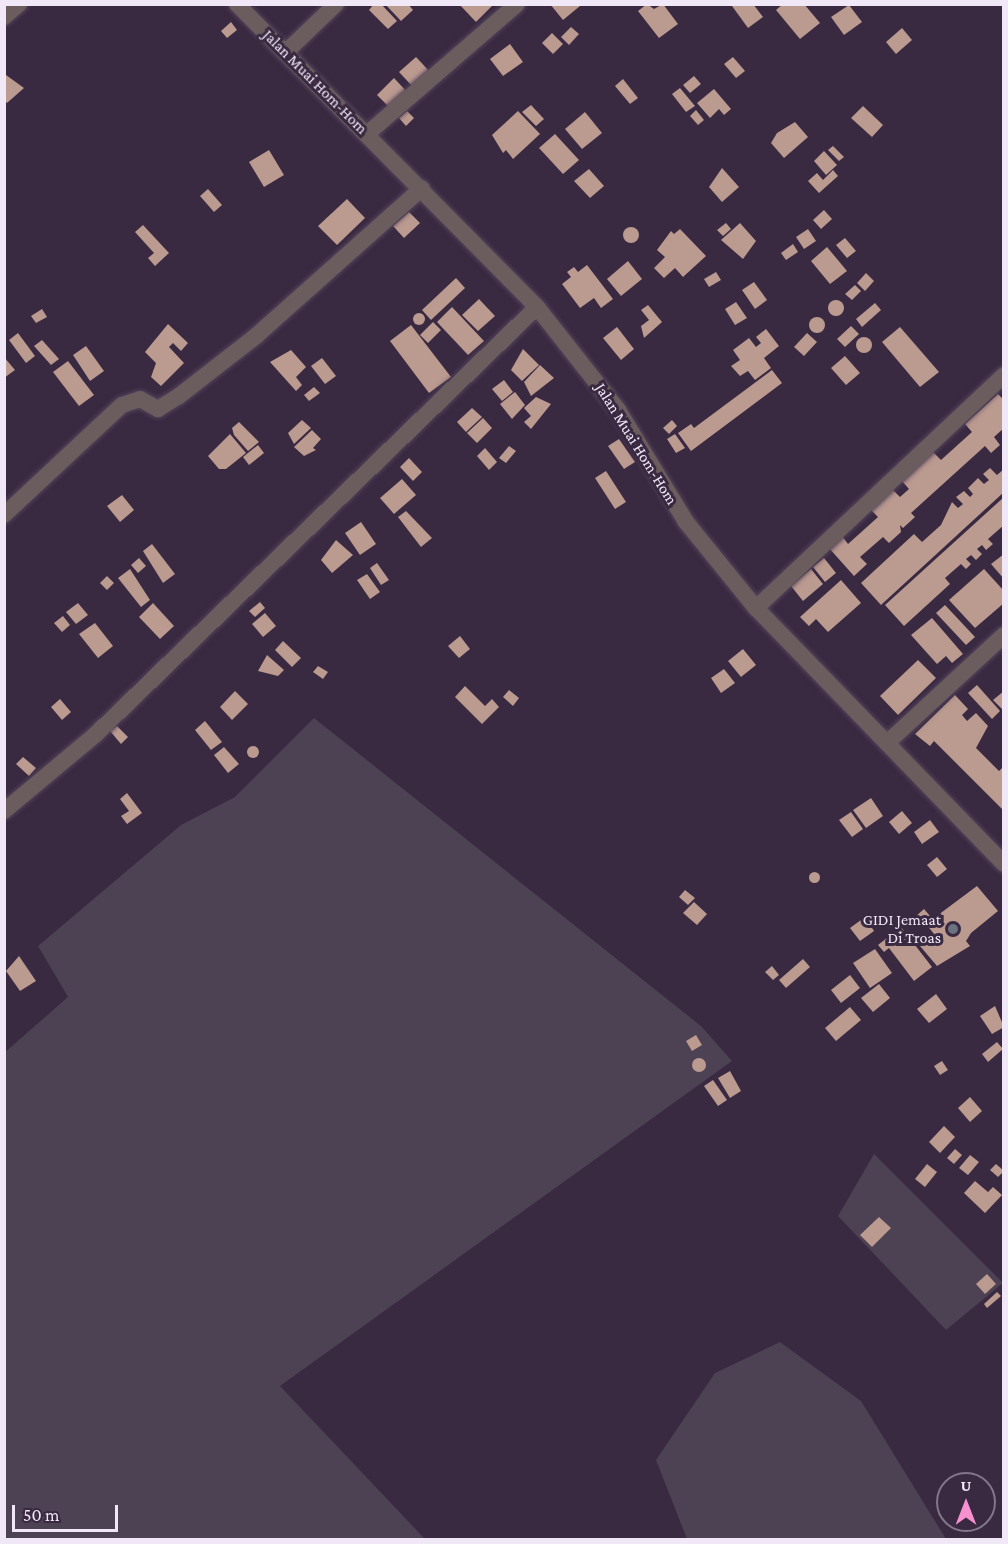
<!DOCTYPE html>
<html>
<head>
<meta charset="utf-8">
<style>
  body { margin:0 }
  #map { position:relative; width:1008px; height:1544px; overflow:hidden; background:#392941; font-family:"Crimson Pro",serif }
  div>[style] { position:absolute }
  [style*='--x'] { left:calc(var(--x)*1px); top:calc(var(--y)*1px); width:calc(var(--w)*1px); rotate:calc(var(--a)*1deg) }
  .green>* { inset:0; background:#4d4154 }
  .building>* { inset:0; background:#bb9a90 }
  .round { border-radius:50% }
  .roads { filter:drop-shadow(0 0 2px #53445a) drop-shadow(0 0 2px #53445a) }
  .minor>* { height:16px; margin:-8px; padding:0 8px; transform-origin:8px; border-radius:8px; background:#6b5c5d }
  .tertiary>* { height:16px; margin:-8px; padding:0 8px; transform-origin:8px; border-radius:8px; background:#6b5c5d }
  .dots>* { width:16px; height:16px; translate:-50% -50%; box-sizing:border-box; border:3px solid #392941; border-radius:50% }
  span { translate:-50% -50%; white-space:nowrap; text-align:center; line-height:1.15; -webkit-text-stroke:6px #392941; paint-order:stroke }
  .street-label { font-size:16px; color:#f1e8f7 }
  .poi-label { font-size:16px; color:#f1e8f7 }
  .right { translate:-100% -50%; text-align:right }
  .frame { position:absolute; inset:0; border:6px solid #f1e8f7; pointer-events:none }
  .north { position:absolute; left:936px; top:1472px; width:60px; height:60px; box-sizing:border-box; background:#392941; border:2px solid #83758a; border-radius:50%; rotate:0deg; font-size:16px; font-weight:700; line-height:24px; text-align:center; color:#f1e8f7 }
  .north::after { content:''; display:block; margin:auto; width:21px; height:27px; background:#f690cf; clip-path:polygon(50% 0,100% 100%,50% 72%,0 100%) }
  .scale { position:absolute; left:12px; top:1505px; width:106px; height:27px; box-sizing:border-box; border:3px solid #f1e8f7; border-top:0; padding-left:8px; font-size:18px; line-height:21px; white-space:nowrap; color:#f1e8f7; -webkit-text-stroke:4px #392941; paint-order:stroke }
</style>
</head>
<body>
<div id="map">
  <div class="green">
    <div style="clip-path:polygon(314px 718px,701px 1026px,732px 1061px,280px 1386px,425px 1539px,5px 1540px,4px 1053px,68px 997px,38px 946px,181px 825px,235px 797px)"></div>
    <div style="clip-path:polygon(874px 1154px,1003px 1283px,946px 1330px,838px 1216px)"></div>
    <div style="clip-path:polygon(780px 1342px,861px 1401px,946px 1539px,687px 1539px,656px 1460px,715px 1373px)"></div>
  </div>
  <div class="building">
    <div style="clip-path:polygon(374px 4px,381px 4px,397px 21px,388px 29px,369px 10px)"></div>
    <div style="clip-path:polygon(385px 4px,408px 4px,413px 10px,401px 21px)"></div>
    <div style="clip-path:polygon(459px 4px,494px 4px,476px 22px)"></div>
    <div style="clip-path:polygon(550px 4px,578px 4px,580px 6px,563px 20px)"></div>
    <div style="clip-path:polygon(647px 4px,654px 9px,663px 4px,678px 24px,659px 38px,638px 11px)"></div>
    <div style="clip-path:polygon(753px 4px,763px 17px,748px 28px,732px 6px)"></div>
    <div style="clip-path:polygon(783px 4px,804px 4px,820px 23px,800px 39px,776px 10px)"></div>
    <div style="clip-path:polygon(849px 5px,862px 22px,844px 35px,831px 17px)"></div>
    <div style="clip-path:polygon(231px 22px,237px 30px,227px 38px,221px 31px)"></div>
    <div style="clip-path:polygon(571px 27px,579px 34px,569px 45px,561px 37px)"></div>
    <div style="clip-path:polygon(902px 28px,912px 40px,896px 54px,886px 42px)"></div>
    <div style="clip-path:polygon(552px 33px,563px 44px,553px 54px,542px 43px)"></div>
    <div style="clip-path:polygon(510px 44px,523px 62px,503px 76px,490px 59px)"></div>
    <div style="clip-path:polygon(416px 57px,430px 72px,413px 87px,399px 72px)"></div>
    <div style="clip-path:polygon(733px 57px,745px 71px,736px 78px,724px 64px)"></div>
    <div style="clip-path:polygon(6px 75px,24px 88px,7px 103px,4px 100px)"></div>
    <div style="clip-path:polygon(694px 76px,701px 84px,690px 93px,683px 85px)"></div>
    <div style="clip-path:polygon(394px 78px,407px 92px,390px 108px,377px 95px)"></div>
    <div style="clip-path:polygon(623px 79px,638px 98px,630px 104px,615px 86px)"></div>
    <div style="clip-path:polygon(680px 88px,695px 106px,686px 112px,672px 94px)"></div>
    <div style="clip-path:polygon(714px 89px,731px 109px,724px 115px,719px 109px,710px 118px,697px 103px)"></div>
    <div style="clip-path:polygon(531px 105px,544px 119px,536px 126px,522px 112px)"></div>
    <div style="clip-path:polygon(863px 106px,883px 125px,872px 137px,851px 118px)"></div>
    <div style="clip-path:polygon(696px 110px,704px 120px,698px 125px,690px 116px)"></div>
    <div style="clip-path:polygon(407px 111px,414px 118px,406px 126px,399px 118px)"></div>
    <div style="clip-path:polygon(518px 111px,540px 134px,513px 159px,506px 150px,503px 153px,492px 135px)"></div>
    <div style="clip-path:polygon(585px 112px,602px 133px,582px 149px,565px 129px)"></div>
    <div style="clip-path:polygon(795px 122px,808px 137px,784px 158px,771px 143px,777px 133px)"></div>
    <div style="clip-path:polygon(555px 134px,579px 160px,563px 174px,539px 148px)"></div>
    <div style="clip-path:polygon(833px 146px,844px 157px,839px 161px,828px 150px)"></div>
    <div style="clip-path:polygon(269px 150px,284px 175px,264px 187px,249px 162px)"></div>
    <div style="clip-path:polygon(824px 151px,837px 165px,826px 175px,814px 161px)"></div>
    <div style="clip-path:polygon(722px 168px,739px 187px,722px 202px,709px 187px)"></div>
    <div style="clip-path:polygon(589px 169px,604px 186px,590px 198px,574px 181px)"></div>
    <div style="clip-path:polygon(833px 170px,838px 176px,819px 193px,808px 181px,817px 173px,823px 180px)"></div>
    <div style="clip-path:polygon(208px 189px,222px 205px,214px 212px,200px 196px)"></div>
    <div style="clip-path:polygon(347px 199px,365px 218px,337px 245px,318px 226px)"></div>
    <div style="clip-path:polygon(824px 210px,832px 219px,821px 229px,813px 220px)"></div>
    <div style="clip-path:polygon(409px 212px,420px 223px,404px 238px,393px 226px)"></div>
    <div style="clip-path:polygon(726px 223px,731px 229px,723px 236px,717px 230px)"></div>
    <div style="clip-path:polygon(740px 223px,756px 241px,743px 259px,721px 240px)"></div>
    <div style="clip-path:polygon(143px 225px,169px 253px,155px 266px,148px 258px,154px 253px,135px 232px)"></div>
    <div class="round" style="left:623px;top:227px;width:16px;height:16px"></div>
    <div style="clip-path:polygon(680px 229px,706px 256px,683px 277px,675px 268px,664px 278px,654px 268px,665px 257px,657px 250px,671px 231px,674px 234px)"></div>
    <div style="clip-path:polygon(808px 229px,816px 241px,804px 249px,796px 237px)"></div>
    <div style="clip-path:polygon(845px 238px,856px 251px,847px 258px,836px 245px)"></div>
    <div style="clip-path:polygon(793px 244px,798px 252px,786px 260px,781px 253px)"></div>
    <div style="clip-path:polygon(827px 247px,847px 271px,830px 284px,811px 261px)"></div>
    <div style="clip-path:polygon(628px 261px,642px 279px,621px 296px,607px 279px)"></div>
    <div style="clip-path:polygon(587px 265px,613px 299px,601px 308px,594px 298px,580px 308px,562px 284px,571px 277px,567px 272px,574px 267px,578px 272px)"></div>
    <div style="clip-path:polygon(716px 272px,721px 280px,709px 287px,704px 279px)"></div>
    <div style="clip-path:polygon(866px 273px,874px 281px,865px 291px,857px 283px)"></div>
    <div style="clip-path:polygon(456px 278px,465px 288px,431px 320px,422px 310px)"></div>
    <div style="clip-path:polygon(754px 282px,767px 300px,755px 309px,742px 290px)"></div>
    <div style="clip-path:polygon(855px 285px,861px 291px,852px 300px,845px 294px)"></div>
    <div style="clip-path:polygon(479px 299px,495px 316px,478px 331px,462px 315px)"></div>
    <div class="round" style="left:828px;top:300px;width:16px;height:16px"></div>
    <div style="clip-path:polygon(736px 302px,747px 318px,735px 325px,725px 309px)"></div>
    <div style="clip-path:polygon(875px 303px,881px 310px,862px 327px,856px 319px)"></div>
    <div style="clip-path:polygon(648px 305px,662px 322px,644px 338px,641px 326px,649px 320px,641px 310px)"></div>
    <div style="clip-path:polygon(452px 307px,484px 341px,468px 355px,437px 322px)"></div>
    <div style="clip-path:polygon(42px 309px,47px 317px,36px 323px,31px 316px)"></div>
    <div class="round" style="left:413px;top:313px;width:12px;height:12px"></div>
    <div class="round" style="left:809px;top:317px;width:16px;height:16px"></div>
    <div style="clip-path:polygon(433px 322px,441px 330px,428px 343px,420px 335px)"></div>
    <div style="clip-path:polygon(168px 324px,188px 343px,181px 351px,173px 343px,169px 347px,184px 363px,161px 386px,151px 377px,156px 363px,145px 352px)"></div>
    <div style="clip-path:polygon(411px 325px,451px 377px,429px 393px,390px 341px)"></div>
    <div style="clip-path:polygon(851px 326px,859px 334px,845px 347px,837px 339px)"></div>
    <div style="clip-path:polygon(617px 327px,634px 349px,621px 360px,603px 338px)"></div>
    <div style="clip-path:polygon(900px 327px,939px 372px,920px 387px,882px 342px)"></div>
    <div style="clip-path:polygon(766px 329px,779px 346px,764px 358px,771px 368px,755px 380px,748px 371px,740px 376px,731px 366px,740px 360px,733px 350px,749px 338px,756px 347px,761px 343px,756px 337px)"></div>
    <div style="clip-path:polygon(18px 333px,35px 356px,26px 363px,9px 340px)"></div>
    <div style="clip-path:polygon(807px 333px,817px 342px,804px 356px,794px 347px)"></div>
    <div class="round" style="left:856px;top:337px;width:16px;height:16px"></div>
    <div style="clip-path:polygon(42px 340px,59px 359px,51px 365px,34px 346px)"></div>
    <div style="clip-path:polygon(86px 346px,104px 371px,90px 381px,73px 355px)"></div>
    <div style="clip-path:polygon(523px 349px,539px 365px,522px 381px,511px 370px)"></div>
    <div style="clip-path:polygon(291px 350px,306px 367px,296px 377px,302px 385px,296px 391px,270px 362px)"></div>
    <div style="clip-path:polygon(845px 356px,860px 373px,846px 385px,831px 368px)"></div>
    <div style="clip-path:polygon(4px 357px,15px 370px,4px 378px)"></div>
    <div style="clip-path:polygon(322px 358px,336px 376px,325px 384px,311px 366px)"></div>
    <div style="clip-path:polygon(68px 361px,94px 395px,79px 406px,53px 372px)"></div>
    <div style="clip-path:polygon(540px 365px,554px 378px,531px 396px,524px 382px)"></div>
    <div style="clip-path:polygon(772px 370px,782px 383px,691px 451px,678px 433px,691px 424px,694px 428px)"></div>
    <div style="clip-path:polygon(504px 380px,513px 392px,502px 401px,492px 389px)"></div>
    <div style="clip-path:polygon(314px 387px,320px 393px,309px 401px,304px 395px)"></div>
    <div style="clip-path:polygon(515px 392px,525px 405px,512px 419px,500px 404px)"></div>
    <div style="clip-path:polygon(998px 394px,1004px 400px,1004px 428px,994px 437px,1000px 445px,991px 453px,985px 446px,911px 513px,915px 517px,903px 528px,900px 525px,901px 532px,889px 543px,883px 537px,860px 557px,867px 564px,854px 576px,829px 548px,842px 536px,848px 544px,878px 517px,870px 509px,892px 489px,900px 497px,909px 489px,901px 480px,933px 452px,941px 460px,972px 432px,965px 424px)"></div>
    <div style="clip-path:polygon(536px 397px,551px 404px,531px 429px,524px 422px,531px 416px,524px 408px)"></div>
    <div style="clip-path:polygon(472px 408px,482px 417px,466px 432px,457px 422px)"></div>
    <div style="clip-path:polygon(483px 418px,492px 428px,477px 443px,467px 433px)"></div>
    <div style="clip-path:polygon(302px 420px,311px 428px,294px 444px,288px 433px)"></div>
    <div style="clip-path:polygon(672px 420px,677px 426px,669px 434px,663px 428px)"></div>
    <div style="clip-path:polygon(239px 422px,259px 442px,248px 451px,234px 435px,232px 428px)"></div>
    <div style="clip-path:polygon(312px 430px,321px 439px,313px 448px,316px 450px,304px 456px,294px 447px)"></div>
    <div style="clip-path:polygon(230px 434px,246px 453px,226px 469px,219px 469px,208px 456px)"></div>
    <div style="clip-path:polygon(675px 434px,685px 448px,676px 453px,667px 439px)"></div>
    <div style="clip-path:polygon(619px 439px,635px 462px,624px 469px,608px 446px)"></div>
    <div style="clip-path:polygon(258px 445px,264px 453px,249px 465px,243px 457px)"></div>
    <div style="clip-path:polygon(509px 446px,516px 451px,506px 463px,499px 458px)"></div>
    <div style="clip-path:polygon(485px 448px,497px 462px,489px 470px,477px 456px)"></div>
    <div style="clip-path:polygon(409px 458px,422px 472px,413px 481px,400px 467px)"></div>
    <div style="clip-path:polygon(990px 468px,997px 475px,1004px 469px,1004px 492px,881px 605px,861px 583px,914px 534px,922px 542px,941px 525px,952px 502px,958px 508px,963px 504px,956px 497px,964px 491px,970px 497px,973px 494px,968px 488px,978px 478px,984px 484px,989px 480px,983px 474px)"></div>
    <div style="clip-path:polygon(606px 471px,626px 502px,615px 509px,595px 478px)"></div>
    <div style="clip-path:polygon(402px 479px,416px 495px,394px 514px,380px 498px)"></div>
    <div style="clip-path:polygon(122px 495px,134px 510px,120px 522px,107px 506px)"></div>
    <div style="clip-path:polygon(1004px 497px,1004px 525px,988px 539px,993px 544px,986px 550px,982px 545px,977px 549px,982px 554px,976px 560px,971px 555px,966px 559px,971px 564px,966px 569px,961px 564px,945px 578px,950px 584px,904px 626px,885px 605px)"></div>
    <div style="clip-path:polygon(406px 511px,432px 538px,421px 547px,398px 517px)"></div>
    <div style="clip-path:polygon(361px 522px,376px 544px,360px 555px,345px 533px)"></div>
    <div style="clip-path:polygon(336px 540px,353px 555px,332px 573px,321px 560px)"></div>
    <div style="clip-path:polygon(152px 544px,175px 574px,163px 583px,143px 551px)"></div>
    <div style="clip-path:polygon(1004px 554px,1004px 579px,991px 564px)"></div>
    <div style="clip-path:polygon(139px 558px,146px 566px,138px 573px,131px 565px)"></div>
    <div style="clip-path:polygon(824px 558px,836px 573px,825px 582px,813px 567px)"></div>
    <div style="clip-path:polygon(377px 563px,389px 580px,381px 585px,370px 568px)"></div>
    <div style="clip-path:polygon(130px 569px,150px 600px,141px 607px,118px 578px)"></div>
    <div style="clip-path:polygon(811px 569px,823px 584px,803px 601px,791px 586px)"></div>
    <div style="clip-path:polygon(984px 569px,1004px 591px,1004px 603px,975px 628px,949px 600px)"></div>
    <div style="clip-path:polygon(367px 574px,380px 592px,370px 599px,357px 580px)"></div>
    <div style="clip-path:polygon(107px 576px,114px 583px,107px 590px,100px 583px)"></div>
    <div style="clip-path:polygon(841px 580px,861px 603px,828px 632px,816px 619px,809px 626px,800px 617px)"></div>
    <div style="clip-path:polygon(260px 602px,265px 608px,255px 617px,249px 611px)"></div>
    <div style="clip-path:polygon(78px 603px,88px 615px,76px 624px,66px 612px)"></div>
    <div style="clip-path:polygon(153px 603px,174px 626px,160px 639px,139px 617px)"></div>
    <div style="clip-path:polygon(945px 605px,975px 637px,966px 645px,936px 613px)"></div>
    <div style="clip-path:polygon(265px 613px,276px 626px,263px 637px,252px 624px)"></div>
    <div style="clip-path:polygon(63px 616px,70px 625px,62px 632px,54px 623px)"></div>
    <div style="clip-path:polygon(932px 618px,963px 654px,952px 663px,946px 656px,937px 664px,911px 635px)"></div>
    <div style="clip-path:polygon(95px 623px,113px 646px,98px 658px,79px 634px)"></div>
    <div style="clip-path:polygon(460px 636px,470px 649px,459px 658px,448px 646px)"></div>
    <div style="clip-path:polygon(283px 641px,301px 658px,292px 667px,275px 650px)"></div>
    <div style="clip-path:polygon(743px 649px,756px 665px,741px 677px,728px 661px)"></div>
    <div style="clip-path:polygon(267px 655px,284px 670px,278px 676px,258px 671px)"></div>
    <div style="clip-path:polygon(918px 660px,936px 678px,898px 715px,880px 696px)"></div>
    <div style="clip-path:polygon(318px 666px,328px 672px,323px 679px,313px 672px)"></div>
    <div style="clip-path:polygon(724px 669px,735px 683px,721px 693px,711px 678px)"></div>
    <div style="clip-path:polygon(977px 685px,1000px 711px,992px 719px,968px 693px)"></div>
    <div style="clip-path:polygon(465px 686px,485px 706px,492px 699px,499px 707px,482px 724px,455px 697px)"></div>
    <div style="clip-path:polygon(509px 690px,519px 698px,513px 706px,503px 697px)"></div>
    <div style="clip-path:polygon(235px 691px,248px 704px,232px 720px,220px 707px)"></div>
    <div style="clip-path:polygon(1004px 691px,1004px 711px,993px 700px)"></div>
    <div style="clip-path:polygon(955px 695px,968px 709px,962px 715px,967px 721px,976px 713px,988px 726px,976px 748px,999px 771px,1004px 766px,1004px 811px,934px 741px,930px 746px,915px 734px)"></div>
    <div style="clip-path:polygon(60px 699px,71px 712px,62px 720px,51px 707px)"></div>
    <div style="clip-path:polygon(205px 721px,222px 742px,211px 750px,195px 730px)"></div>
    <div style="clip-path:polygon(117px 726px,128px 737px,121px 744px,110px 731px)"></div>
    <div class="round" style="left:247px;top:746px;width:12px;height:12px"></div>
    <div style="clip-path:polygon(224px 747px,239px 764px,228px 773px,214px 755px)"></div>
    <div style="clip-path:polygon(23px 757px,36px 768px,29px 776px,16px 764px)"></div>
    <div style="clip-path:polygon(127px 793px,142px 813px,127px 824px,121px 816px,129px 811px,120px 799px)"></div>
    <div style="clip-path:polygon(871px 798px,883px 816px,866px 828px,853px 810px)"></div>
    <div style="clip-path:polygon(902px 811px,912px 823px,899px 834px,889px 822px)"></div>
    <div style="clip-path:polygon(851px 812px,863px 829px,852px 837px,839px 820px)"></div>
    <div style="clip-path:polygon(930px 820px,939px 832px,922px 844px,914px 832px)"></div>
    <div style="clip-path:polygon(937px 857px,947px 869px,937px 877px,927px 865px)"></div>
    <div class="round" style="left:808.5px;top:871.5px;width:11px;height:11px"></div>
    <div style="clip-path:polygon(977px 886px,998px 911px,971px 933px,966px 941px,970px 946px,937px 966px,920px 946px,934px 934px,926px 924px)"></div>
    <div style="clip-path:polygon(685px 890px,695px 898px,688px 905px,679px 897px)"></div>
    <div style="clip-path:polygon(694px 902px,707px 914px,697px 925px,683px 913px)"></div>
    <div style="clip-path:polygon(924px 909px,930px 916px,920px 923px,915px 917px)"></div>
    <div style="clip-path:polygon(865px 917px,874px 931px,860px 941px,850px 928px)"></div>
    <div style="clip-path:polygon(901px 927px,932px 967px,914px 981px,889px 948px,884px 952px,878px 945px)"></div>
    <div style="clip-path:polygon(875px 949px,892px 973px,870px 988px,853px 963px)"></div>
    <div style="clip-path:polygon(19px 956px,36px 981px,20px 991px,6px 971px)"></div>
    <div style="clip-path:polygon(803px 959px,810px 967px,786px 988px,779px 980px)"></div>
    <div style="clip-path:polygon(772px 966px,779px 975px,773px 980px,765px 972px)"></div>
    <div style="clip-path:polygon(850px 975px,860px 988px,841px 1003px,831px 990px)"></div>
    <div style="clip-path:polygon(879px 984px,890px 998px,873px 1012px,861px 998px)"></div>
    <div style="clip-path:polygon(936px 994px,947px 1009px,929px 1023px,917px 1009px)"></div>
    <div style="clip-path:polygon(995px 1006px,1004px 1027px,992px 1034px,980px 1016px)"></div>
    <div style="clip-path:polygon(850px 1007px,861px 1020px,836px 1041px,825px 1028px)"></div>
    <div style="clip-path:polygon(696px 1035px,702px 1045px,692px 1051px,686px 1041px)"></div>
    <div style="clip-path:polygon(997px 1042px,1003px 1049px,988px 1062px,982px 1054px)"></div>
    <div class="round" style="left:692px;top:1058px;width:14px;height:14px"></div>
    <div style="clip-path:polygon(942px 1061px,948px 1070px,940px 1075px,934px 1066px)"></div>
    <div style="clip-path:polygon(730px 1071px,741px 1091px,730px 1098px,718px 1078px)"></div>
    <div style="clip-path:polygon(713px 1080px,727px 1100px,718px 1106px,704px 1086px)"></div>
    <div style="clip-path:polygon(970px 1097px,982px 1111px,970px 1122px,958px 1108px)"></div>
    <div style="clip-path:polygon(944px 1126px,955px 1137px,940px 1153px,929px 1142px)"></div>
    <div style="clip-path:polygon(955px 1149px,962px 1155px,954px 1164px,947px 1158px)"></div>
    <div style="clip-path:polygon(970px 1155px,979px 1162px,968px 1175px,959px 1168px)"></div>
    <div style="clip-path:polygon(927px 1164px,937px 1172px,925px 1187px,915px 1179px)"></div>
    <div style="clip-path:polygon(996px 1164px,1004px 1171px,998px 1177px,990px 1170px)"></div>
    <div style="clip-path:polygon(975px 1181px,988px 1192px,993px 1187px,1002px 1195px,985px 1213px,964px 1193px)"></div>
    <div style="clip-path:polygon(879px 1217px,891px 1228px,872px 1247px,860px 1235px)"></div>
    <div style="clip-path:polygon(987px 1274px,996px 1284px,985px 1294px,976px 1284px)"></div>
    <div style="clip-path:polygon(997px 1292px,1001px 1296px,987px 1308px,984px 1304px)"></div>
  </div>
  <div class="roads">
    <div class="minor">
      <div style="--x:4;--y:17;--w:20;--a:-41"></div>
      <div style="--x:287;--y:51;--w:68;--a:-43.8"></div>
      <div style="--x:367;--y:134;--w:198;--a:-40.9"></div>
      <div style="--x:4;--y:515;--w:161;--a:-43"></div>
      <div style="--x:122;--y:405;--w:19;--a:-18"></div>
      <div style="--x:140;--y:399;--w:21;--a:29"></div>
      <div style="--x:158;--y:409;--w:25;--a:-32"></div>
      <div style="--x:179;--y:396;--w:98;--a:-37.9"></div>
      <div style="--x:256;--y:336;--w:222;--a:-41.7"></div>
      <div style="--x:756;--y:608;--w:340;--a:-43.2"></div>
      <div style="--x:887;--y:743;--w:159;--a:-42.7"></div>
      <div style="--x:4;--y:811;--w:119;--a:-39.9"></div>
      <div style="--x:95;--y:735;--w:615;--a:-44.08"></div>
    </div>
    <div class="tertiary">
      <div style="--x:237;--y:4;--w:426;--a:45.3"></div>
      <div style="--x:537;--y:307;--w:131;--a:51.8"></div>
      <div style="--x:618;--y:410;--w:131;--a:58.7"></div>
      <div style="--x:686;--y:522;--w:111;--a:50.9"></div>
      <div style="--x:756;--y:608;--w:356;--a:45.9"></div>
    </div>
  </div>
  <div class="dots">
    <div style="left:953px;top:929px;background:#6b7280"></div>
  </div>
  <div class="street-label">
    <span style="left:315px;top:82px;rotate:45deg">Jalan Muai Hom-Hom</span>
    <span style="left:636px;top:444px;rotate:58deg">Jalan Muai Hom-Hom</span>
  </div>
  <div class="poi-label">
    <span class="right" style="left:941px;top:929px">GIDI Jemaat<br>Di Troas</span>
  </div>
  <div class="frame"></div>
  <div class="north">U</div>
  <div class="scale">50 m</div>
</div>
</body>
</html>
